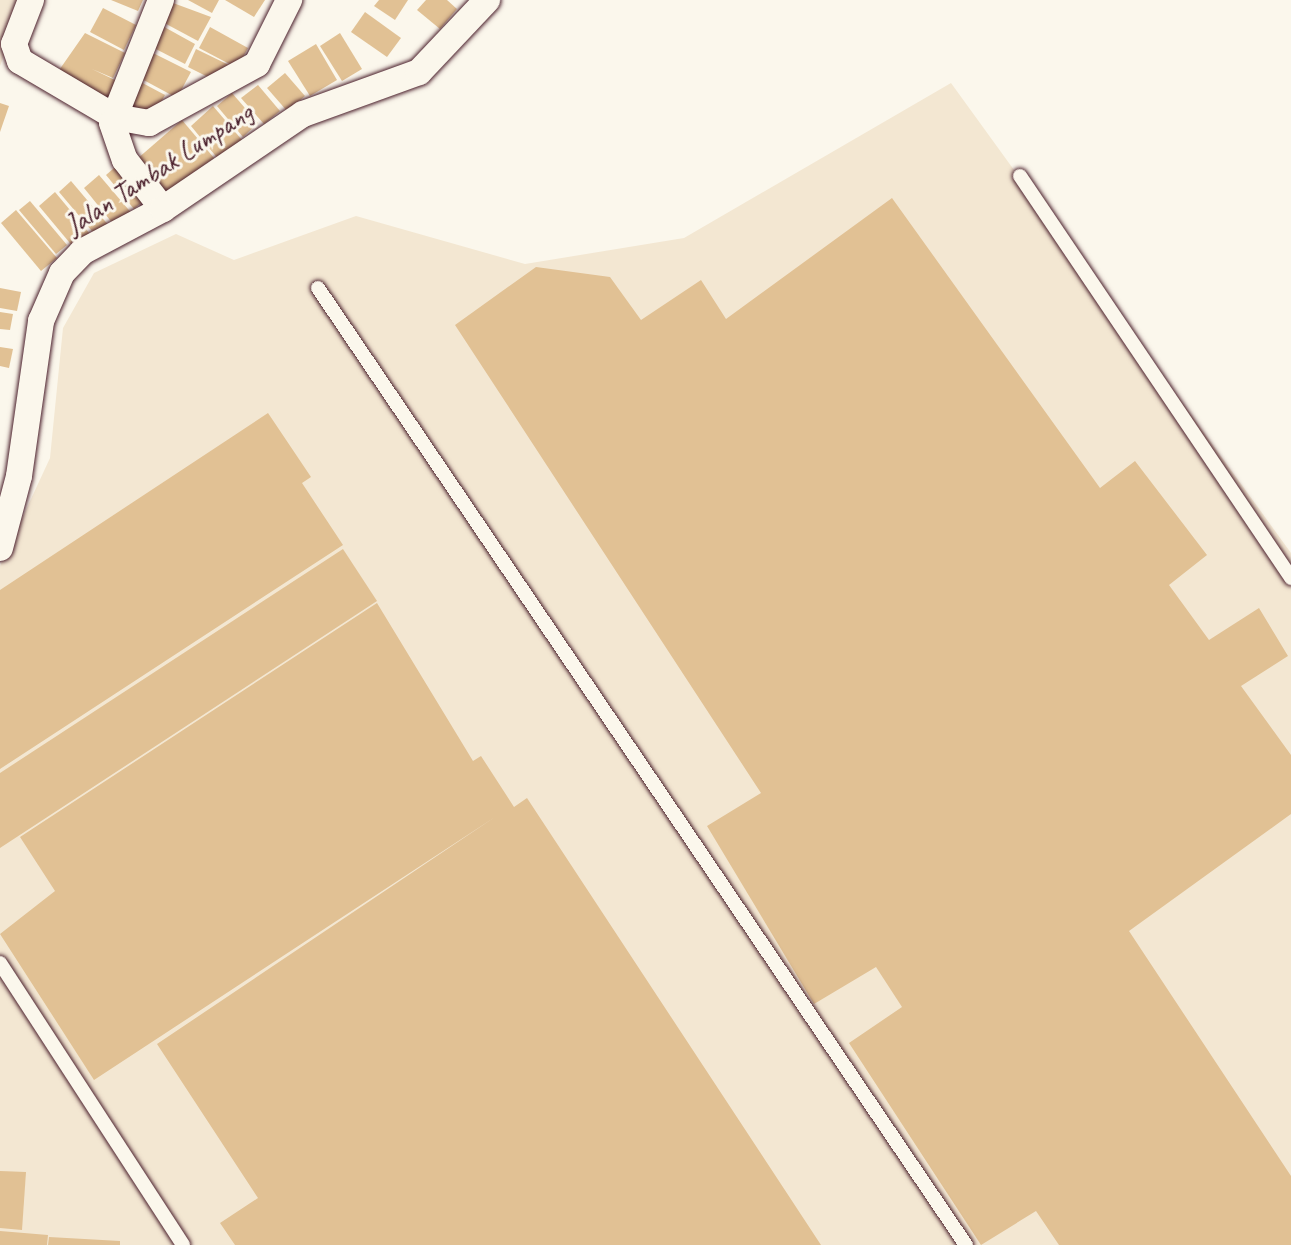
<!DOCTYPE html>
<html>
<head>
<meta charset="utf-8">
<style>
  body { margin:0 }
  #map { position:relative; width:1291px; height:1245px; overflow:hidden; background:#fbf7ec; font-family:Caveat,sans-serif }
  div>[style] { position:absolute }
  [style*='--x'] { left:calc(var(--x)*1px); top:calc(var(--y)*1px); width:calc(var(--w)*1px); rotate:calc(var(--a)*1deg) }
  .built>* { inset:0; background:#f3e7d2 }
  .building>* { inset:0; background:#e1c194 }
  .roads { filter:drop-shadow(0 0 2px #4a1f2b) drop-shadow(0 0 2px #4a1f2b) }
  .service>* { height:14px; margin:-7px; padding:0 7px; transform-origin:7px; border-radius:7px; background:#fbf7ec }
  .minor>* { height:26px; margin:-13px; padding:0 13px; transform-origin:13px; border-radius:13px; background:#fbf7ec }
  span { translate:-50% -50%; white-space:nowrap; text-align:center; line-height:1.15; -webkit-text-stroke:6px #fbf7ec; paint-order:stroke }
  .street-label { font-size:28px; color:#4a1f2b }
</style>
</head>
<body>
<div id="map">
  <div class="built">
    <div style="clip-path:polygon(0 0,24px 0,0 66px)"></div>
    <div style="clip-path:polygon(951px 83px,1291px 553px,1291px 1245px,0 1245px,0 566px,50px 458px,63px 328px,94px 273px,176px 234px,234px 260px,356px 216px,525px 264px,684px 238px)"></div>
  </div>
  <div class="building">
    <div style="clip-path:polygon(111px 0,143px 0,138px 11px)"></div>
    <div style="clip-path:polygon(165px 0,211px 17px,198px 41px,155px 18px)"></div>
    <div style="clip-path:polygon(188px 0,219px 0,212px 13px)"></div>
    <div style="clip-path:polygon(225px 0,265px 0,254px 17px)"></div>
    <div style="clip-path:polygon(379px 0,408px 0,395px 20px,374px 6px)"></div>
    <div style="clip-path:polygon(426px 0,447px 0,457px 9px,440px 29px,417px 10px)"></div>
    <div style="clip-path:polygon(103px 8px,136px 25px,124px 50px,90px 32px)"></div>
    <div style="clip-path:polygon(365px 12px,401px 38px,387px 57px,351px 32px)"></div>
    <div style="clip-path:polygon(157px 23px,195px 44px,185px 64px,146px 44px)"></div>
    <div style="clip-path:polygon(210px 27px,248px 48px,237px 68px,199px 48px)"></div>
    <div style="clip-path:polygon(85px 33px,125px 53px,113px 78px,92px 69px,117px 81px,107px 102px,55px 76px)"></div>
    <div style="clip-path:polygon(340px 33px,362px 69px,342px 81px,320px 46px)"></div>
    <div style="clip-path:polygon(316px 44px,337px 80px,310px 96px,288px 61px)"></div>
    <div style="clip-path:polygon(196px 49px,231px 66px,222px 84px,188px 67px)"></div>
    <div style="clip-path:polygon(151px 52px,191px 72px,177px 98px,138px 77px)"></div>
    <div style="clip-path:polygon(285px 73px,305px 96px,287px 111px,267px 88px)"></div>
    <div style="clip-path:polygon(135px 79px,165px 95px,150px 122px,120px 106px)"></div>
    <div style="clip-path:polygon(258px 85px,280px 111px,264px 124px,241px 98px)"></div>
    <div style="clip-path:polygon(232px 93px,258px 123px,243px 137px,217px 106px)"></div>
    <div style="clip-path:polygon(0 103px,9px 106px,0 132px)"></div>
    <div style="clip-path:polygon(213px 106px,242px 140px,219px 160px,191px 126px)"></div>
    <div style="clip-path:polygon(182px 120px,214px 158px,166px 193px,137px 159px)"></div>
    <div style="clip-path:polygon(121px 162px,149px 196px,134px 209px,106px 175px)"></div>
    <div style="clip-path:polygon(99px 175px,134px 216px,118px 230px,84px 188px)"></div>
    <div style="clip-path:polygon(71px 181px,110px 227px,97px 237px,59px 192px)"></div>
    <div style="clip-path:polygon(55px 192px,90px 234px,74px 248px,39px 206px)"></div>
    <div style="clip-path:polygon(892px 198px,1100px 488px,1135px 461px,1207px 555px,1169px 585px,1209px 640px,1259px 608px,1288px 656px,1241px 686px,1291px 755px,1291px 814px,1129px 931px,1291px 1176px,1291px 1245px,1059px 1245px,1036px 1211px,981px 1245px,849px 1043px,902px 1007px,876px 967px,814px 1004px,707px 826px,761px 793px,455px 325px,536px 267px,610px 277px,641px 320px,701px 280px,726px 319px)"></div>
    <div style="clip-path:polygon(30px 201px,67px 245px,56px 254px,19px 210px)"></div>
    <div style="clip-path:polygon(16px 210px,57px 258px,41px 271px,1px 223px)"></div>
    <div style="clip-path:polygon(0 288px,21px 292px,17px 311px,0 308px)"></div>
    <div style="clip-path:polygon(0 312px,13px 314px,10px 330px,0 329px)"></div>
    <div style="clip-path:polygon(0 347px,13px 349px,9px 368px,0 366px)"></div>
    <div style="clip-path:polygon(268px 413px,311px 477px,302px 483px,343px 545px,0 769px,0 590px)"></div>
    <div style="clip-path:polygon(343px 549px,377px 601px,0 848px,0 773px)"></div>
    <div style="clip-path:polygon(377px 603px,473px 761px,481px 756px,514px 807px,527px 798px,821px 1245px,235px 1245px,220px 1223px,258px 1198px,157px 1044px,495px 817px,94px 1080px,0 934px,55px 891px,20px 837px)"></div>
    <div style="clip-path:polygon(0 1171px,26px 1172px,22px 1230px,0 1228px)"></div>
    <div style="clip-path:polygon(0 1231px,48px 1235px,47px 1245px,0 1245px)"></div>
    <div style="clip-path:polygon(49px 1237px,120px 1241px,120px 1245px,48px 1245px)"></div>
  </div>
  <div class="roads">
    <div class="service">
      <div style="--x:1020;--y:176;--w:485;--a:56"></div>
      <div style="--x:318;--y:288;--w:1156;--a:55.9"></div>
      <div style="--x:0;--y:963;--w:336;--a:57"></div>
    </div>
    <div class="minor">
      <div style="--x:31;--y:0;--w:47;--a:111.1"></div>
      <div style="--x:14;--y:44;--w:18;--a:71"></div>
      <div style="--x:20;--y:61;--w:110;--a:30.5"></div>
      <div style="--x:115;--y:117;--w:35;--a:10"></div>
      <div style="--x:149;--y:123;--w:123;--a:-28.6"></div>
      <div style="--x:257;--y:64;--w:72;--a:-63.4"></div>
      <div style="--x:161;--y:0;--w:132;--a:111.7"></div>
      <div style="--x:112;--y:123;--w:39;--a:71"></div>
      <div style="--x:125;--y:160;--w:62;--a:52.2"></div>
      <div style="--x:0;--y:548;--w:74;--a:-75.2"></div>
      <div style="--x:19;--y:476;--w:157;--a:-81.9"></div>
      <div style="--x:41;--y:321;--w:52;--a:-66.4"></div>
      <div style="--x:62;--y:273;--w:29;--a:-46"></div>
      <div style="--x:82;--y:252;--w:92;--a:-28"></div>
      <div style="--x:163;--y:209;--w:169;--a:-34.2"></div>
      <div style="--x:303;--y:114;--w:123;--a:-19.9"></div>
      <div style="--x:419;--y:72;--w:99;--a:-46.6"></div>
    </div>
  </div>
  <div class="street-label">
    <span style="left:159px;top:169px;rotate:-33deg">Jalan Tambak Lumpang</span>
  </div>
</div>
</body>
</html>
